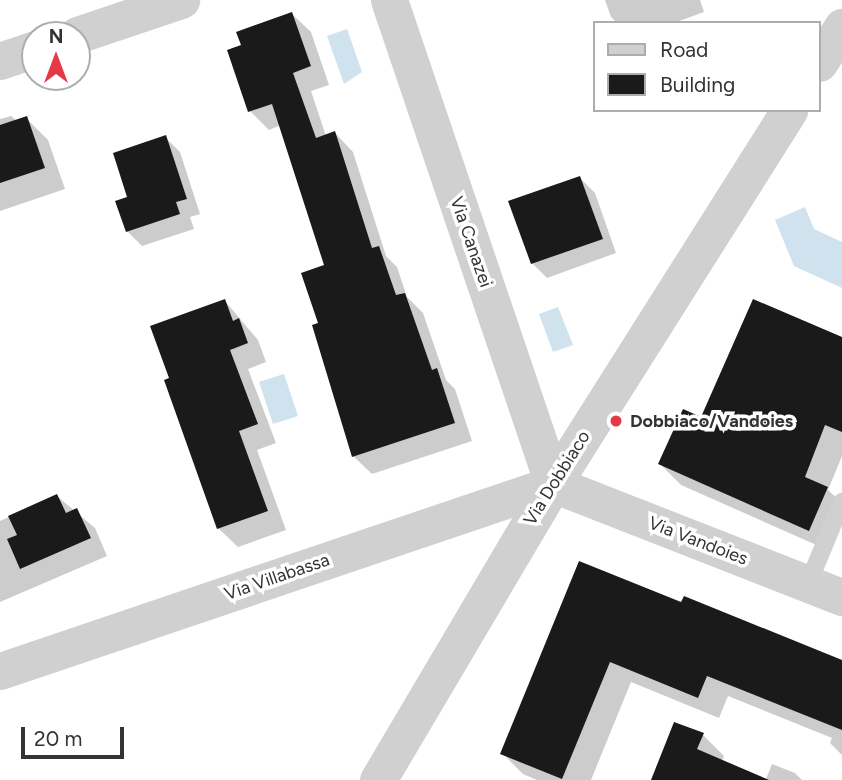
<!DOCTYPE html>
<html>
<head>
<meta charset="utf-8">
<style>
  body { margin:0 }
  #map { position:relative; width:842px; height:780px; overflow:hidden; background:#fff; font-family:Figtree,sans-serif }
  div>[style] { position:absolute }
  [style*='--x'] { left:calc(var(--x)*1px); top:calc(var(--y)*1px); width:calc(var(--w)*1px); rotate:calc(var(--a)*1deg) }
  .water>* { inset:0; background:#cfe2ee }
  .shadow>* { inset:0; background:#0003 }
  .building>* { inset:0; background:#1a1a1a }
  .service>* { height:18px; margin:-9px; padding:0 9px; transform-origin:9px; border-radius:9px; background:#d0d0d0 }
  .minor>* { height:37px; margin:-18.5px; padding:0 18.5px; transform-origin:18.5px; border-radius:18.5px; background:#d0d0d0 }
  .dots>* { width:19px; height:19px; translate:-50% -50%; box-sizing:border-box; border:4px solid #fff; border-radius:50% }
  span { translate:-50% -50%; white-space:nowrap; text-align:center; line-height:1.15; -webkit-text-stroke:7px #fff; paint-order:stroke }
  .street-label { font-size:18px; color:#333 }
  .poi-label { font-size:18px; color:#333; font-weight:700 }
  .left { translate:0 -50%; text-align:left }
  .legend { position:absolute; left:593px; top:21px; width:228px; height:91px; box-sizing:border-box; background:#fff; border:2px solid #adadad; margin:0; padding:9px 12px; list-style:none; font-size:21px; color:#333 }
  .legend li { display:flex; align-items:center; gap:14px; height:35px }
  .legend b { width:35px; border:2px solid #adadad }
  .north { position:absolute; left:21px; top:21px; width:70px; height:70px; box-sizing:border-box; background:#fff; border:2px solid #adadad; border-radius:50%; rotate:0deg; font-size:19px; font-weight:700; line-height:28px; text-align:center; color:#333 }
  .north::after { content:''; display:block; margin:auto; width:24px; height:32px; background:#e63946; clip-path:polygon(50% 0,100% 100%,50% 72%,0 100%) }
  .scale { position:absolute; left:21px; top:727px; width:103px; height:32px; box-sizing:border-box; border:4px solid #333; border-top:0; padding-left:9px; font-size:21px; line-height:24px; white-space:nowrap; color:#333; -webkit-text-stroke:5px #fff; paint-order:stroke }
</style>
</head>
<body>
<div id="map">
  <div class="water">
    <div style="clip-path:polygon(347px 29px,362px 72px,344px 84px,327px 36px)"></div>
    <div style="clip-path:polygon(805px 207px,814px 229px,842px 242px,842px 288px,794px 266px,775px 220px)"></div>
    <div style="clip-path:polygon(558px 307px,573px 345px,553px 352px,539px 314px)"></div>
    <div style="clip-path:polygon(284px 374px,298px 416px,273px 424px,259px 382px)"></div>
  </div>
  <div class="shadow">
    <div style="clip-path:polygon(605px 0,700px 0,704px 12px,674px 23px,617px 23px,611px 17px)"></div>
    <div style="clip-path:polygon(292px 14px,311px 32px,329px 85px,311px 91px,326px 136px,335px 133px,353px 152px,386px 256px,397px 267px,407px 297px,423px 313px,446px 380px,455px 389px,472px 441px,372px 474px,353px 456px,320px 324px,326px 266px,281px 125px,269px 130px,250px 111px,243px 46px)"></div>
    <div style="clip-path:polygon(11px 116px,17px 121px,26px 118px,48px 140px,65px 189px,0 211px,0 119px)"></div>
    <div style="clip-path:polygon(165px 137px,180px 152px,200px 214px,190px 217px,194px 229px,142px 246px,127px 231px,130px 198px)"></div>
    <div style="clip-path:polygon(580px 178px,595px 193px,616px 253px,547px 278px,532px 263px)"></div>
    <div style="clip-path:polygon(225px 301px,258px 340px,266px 362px,248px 369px,276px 443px,257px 450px,286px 530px,238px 547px,218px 528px,171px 379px)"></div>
    <div style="clip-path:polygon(842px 338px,842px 456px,828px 490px,842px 503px,830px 551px,681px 485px,660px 464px,701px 419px)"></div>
    <div style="clip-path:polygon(57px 496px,95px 528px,107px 556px,0 602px,0 521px)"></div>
    <div style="clip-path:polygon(580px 563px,682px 605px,842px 662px,842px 755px,830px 743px,832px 738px,728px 696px,719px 718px,631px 682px,591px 780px,537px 780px,523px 774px,502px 753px)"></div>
    <div style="clip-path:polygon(703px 735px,724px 756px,722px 761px,766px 779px,772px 764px,795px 773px,802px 780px,653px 780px)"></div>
  </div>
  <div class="building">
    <div style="clip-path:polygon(292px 12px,311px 66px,293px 73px,316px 138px,335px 131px,372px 248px,379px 246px,396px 295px,405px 293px,432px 370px,437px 368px,455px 423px,352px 457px,312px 325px,318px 323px,301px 273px,324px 265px,272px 104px,248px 112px,227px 50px,241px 45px,236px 32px)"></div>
    <div style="clip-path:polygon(27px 116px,45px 168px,0 183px,0 125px)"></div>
    <div style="clip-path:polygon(166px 135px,187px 199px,176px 202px,180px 214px,126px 232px,115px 201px,127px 197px,113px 153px)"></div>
    <div style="clip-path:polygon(580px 176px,603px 239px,531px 264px,508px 201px)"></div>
    <div style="clip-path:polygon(225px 299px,233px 321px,239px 318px,248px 343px,230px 350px,258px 424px,239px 431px,268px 511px,217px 529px,164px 380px,169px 378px,150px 326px)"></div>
    <div style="clip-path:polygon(753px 299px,842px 337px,842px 432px,825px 425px,805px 477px,828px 487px,809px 531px,658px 464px,683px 409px,701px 417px)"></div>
    <div style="clip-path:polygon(57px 494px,66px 513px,77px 508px,91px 538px,20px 569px,7px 539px,17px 535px,8px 516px)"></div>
    <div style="clip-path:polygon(579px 561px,681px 602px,684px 596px,842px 660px,842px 730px,707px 676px,698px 698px,610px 662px,562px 779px,500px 754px)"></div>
    <div style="clip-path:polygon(674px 722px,704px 733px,697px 749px,769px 780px,651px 780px)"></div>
  </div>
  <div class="service">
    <div style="--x:808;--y:584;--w:89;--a:-67.5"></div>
  </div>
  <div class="minor">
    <div style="--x:389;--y:0;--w:511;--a:71.28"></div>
    <div style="--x:77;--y:35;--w:110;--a:-18.6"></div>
    <div style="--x:0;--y:61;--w:37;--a:-19"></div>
    <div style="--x:819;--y:63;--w:43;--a:-57.4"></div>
    <div style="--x:553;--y:484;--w:310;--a:21.4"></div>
    <div style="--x:0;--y:671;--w:584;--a:-18.68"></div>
    <div style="--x:378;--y:780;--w:344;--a:-59.4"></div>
    <div style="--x:553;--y:484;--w:442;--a:-57.7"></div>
  </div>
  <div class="dots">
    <div style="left:616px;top:421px;background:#e63946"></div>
  </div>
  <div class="street-label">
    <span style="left:471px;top:242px;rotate:71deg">Via Canazei</span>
    <span style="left:557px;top:478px;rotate:-58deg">Via Dobbiaco</span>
    <span style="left:698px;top:541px;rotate:21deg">Via Vandoies</span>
    <span style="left:277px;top:577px;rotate:-19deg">Via Villabassa</span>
  </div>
  <div class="poi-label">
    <span class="left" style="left:630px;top:421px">Dobbiaco/Vandoies</span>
  </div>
  <ul class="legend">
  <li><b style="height:9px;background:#d0d0d0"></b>Road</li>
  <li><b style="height:19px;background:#1a1a1a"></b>Building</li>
  </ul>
  <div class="north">N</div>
  <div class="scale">20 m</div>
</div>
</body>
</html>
